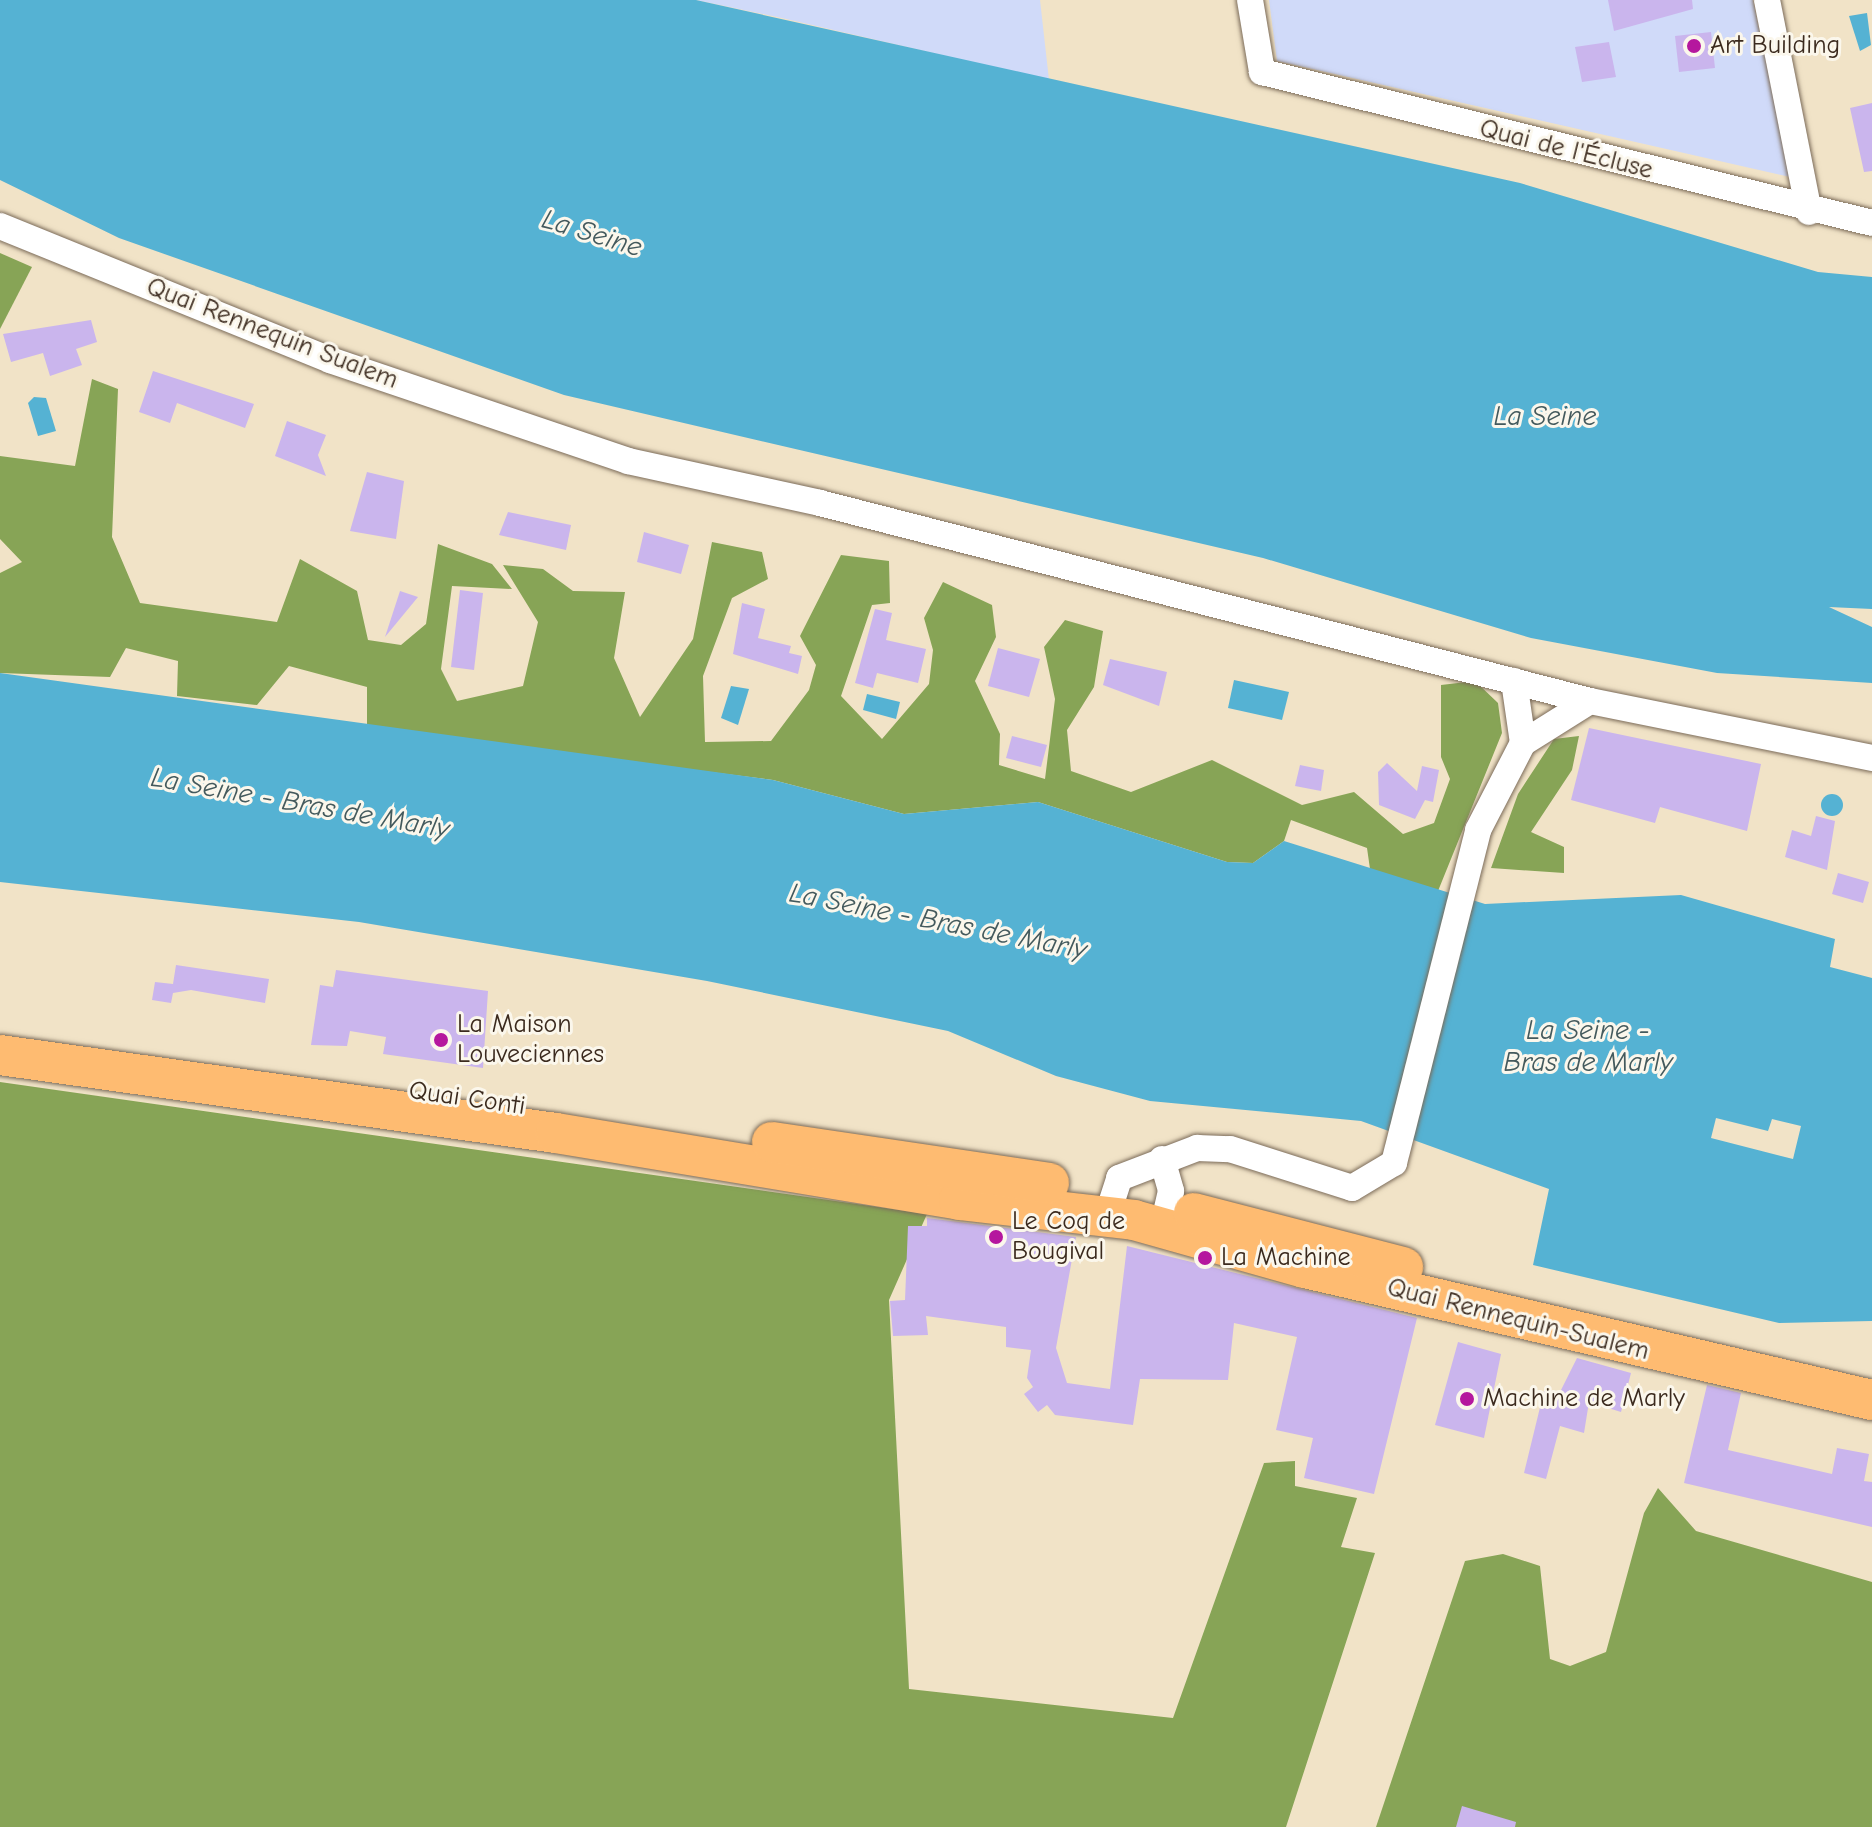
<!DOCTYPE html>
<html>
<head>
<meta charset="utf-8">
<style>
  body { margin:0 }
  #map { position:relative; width:1872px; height:1827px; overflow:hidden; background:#f1e3c7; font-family:"Comic Neue",sans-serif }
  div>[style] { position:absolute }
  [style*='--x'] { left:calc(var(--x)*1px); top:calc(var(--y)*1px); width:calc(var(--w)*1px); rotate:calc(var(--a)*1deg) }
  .built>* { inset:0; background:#d0daf9 }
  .forest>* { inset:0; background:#87a456 }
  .water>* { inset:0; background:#55b2d3 }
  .round { border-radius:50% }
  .building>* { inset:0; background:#cab5ed }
  .roads { filter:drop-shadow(0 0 2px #7b6b59) drop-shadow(0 0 2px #7b6b59) }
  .street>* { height:26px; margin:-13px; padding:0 13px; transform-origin:13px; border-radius:13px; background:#fff }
  .primary>* { height:40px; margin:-20px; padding:0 20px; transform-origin:20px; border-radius:20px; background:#febb71 }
  .dots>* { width:22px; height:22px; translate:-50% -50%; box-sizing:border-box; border:4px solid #fbf7ec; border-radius:50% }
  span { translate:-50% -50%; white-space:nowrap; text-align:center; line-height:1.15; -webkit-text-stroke:6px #fbf7ec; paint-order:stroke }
  .poi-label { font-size:26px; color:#3b2a1e }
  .left { translate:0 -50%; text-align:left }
  .street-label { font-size:26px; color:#3b2a1e }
  .water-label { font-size:28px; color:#445a5d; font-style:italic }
</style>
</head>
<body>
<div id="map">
  <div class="built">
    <div style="clip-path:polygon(696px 0,1040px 0,1049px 80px,782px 18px)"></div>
    <div style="clip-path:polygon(1269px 0,1753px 0,1790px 177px,1277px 61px)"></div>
  </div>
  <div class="forest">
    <div style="clip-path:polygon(0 253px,32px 267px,0 329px)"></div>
    <div style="clip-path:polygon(92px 379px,118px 389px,112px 537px,140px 603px,277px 622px,300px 559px,357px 591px,368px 640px,401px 645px,426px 624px,438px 544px,492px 564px,512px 589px,452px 586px,441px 669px,457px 701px,523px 686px,538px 622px,503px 565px,543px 569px,573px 591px,625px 592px,614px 658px,640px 717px,693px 639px,712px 542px,762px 552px,768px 579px,732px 598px,703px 676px,705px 742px,771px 741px,809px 690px,816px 665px,800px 636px,841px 555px,889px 561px,890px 603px,872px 605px,841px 696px,882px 739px,929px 684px,933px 650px,924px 618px,943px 582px,992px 605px,996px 637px,975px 681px,1000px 734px,999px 765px,1045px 779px,1055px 699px,1044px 647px,1065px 620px,1103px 631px,1094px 687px,1067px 730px,1071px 771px,1131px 792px,1212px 760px,1302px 805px,1354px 792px,1403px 834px,1434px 823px,1450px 779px,1441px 757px,1441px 685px,1475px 681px,1498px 703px,1502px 733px,1438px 891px,1370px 869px,1367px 848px,1291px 820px,1284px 841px,1253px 863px,1227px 862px,1038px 802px,904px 814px,773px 780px,367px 729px,367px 687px,289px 666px,257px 705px,177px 696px,178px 661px,126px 648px,110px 677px,0 673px,0 573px,22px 562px,0 539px,0 456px,75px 466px)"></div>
    <div style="clip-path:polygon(1579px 736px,1572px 770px,1531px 832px,1564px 847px,1564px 873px,1491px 868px,1518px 794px,1554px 739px)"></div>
    <div style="clip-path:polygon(0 1082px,927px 1214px,889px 1300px,909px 1689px,1173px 1718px,1264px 1463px,1295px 1461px,1295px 1486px,1357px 1498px,1341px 1547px,1375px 1553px,1286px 1827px,0 1827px)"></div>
    <div style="clip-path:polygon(1658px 1488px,1696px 1531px,1872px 1582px,1872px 1827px,1376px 1827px,1465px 1561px,1503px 1554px,1540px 1566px,1550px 1659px,1570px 1666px,1606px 1652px,1644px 1513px)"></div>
  </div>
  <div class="water">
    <div style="clip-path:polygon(0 0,696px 0,1520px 183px,1818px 272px,1872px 277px,1872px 609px,1829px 607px,1872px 627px,1872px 683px,1717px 673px,1531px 638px,1263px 558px,564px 395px,119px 238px,0 180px)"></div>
    <div style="clip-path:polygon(1867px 13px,1871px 45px,1860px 51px,1849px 16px)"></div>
    <div style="clip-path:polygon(34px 397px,46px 398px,56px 431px,38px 436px,28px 403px)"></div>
    <div style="clip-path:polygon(evenodd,0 673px,773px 780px,904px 814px,1038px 802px,1227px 862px,1253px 863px,1284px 841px,1485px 904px,1681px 895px,1835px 939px,1830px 967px,1872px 978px,1872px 1321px,1779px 1323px,1533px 1265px,1549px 1189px,1361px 1121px,1150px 1101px,1056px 1076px,948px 1031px,707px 981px,359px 922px,0 882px,0 673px,1716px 1118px,1768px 1131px,1772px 1119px,1801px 1126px,1793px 1159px,1711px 1138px,1716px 1118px)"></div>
    <div style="clip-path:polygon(1234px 680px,1289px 692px,1282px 720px,1228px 708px)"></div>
    <div style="clip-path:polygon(731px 686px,749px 689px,738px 725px,721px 718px)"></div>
    <div style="clip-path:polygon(867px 694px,900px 702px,896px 719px,863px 710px)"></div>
    <div class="round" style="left:1821px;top:794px;width:22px;height:22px"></div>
  </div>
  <div class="building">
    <div style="clip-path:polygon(1608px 0,1692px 0,1693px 9px,1614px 31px)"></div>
    <div style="clip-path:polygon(1711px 32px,1715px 68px,1679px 72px,1675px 36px)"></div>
    <div style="clip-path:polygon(1609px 42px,1616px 77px,1582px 82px,1575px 47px)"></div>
    <div style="clip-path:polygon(1872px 103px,1872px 171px,1864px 172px,1850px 108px)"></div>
    <div style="clip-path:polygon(91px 320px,97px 342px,76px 349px,82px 365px,50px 376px,43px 353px,11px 362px,3px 334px)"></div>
    <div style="clip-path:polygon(153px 371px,254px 404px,245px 428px,177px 403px,170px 423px,139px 412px)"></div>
    <div style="clip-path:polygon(287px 421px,326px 435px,318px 455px,326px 476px,275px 456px)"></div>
    <div style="clip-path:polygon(367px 472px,404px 481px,396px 539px,350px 531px)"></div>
    <div style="clip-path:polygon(508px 512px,571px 525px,566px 550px,499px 535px)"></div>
    <div style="clip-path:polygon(644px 532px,689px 545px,681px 574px,637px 562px)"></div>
    <div style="clip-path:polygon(460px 590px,483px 593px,474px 670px,451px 667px)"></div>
    <div style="clip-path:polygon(400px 591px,418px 597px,385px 637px)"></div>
    <div style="clip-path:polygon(742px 603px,765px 609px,758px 638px,791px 646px,789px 653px,802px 656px,798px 674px,733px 654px)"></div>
    <div style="clip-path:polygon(875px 609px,892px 613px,886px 640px,926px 649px,918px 683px,877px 673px,873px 688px,855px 683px)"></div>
    <div style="clip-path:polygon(998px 648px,1040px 659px,1029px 697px,988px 686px)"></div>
    <div style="clip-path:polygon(1110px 659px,1167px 672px,1159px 706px,1103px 685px)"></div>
    <div style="clip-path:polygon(1589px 728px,1761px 764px,1747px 831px,1660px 807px,1655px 823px,1571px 800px)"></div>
    <div style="clip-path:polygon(1012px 736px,1047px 745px,1041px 767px,1006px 758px)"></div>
    <div style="clip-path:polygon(1387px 763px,1417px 791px,1422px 766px,1439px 770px,1433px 802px,1425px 800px,1415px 819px,1379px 805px,1378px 772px)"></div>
    <div style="clip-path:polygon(1300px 765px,1324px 770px,1321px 791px,1295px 786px)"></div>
    <div style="clip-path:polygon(1816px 816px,1835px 821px,1827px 870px,1785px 857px,1792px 830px,1811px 836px)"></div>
    <div style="clip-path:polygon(1838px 873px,1869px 882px,1863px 903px,1832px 894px)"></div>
    <div style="clip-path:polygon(176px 965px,269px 979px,265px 1003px,191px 990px,173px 993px,171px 1003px,152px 1000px,155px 982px,173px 984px)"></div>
    <div style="clip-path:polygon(336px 970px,488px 991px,483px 1068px,383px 1054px,386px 1037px,350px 1031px,347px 1046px,311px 1045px,320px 985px,333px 987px)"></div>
    <div style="clip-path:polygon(927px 1218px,1076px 1237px,1056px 1348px,1067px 1383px,1110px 1389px,1127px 1246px,1417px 1318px,1374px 1494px,1304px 1478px,1313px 1438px,1276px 1430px,1297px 1337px,1234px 1323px,1228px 1380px,1140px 1379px,1133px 1425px,1055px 1415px,1047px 1405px,1038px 1412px,1024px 1394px,1033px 1387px,1027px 1378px,1031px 1350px,1006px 1347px,1006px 1327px,926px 1316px,928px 1335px,893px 1336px,890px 1301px,905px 1300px,908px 1226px,927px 1226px)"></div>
    <div style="clip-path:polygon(1458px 1342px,1501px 1354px,1484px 1438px,1435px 1425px)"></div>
    <div style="clip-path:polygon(1577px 1358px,1631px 1373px,1621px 1412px,1589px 1402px,1584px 1433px,1560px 1426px,1546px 1479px,1524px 1473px,1544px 1391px,1559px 1394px)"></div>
    <div style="clip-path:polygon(1707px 1385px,1741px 1393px,1728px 1450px,1832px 1474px,1837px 1448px,1869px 1454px,1864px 1481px,1872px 1482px,1872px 1527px,1684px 1483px)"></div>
    <div style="clip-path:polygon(1462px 1806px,1516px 1822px,1515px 1827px,1456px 1827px)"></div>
  </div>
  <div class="roads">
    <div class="street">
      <div style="--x:1250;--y:0;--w:73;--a:80.5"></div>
      <div style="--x:1262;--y:72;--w:628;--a:13.9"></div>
      <div style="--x:1767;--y:0;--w:216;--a:78.8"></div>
      <div style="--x:0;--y:226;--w:356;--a:22.1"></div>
      <div style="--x:330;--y:360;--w:315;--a:18.7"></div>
      <div style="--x:628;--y:461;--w:197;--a:12.3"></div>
      <div style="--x:820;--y:503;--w:795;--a:14.42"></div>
      <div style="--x:1590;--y:701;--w:288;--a:11.4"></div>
      <div style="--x:1523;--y:743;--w:79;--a:-32.1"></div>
      <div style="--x:1162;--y:1159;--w:33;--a:74"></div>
      <div style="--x:1171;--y:1191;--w:39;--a:103"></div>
      <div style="--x:1107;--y:1216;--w:40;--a:-72"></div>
      <div style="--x:1119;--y:1178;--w:84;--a:-21"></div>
      <div style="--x:1197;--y:1148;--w:33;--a:2"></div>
      <div style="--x:1230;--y:1149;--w:128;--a:17.7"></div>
      <div style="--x:1352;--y:1188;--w:49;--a:-30.8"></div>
      <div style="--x:1394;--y:1163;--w:343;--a:-75.8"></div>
      <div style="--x:1478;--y:830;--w:98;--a:-62.7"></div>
      <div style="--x:1523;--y:743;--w:63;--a:-98.3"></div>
    </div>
    <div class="primary">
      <div style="--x:0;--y:1055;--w:561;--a:7.99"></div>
      <div style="--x:556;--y:1133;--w:409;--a:9.4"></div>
      <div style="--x:959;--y:1200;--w:176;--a:6.5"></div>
      <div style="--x:1134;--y:1220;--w:178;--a:15.7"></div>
      <div style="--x:1305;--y:1268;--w:582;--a:13.11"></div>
      <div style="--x:772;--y:1142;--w:280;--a:8.4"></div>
      <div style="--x:1194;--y:1213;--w:216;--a:14.5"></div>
    </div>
  </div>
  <div class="dots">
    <div style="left:1694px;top:46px;background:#b5179e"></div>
    <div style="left:441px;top:1040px;background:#b5179e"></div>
    <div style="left:996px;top:1237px;background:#b5179e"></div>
    <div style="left:1205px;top:1258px;background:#b5179e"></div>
    <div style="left:1467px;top:1399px;background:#b5179e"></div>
  </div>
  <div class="poi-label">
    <span class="left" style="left:1710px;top:46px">Art Building</span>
    <span class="left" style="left:457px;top:1040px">La Maison<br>Louveciennes</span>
    <span class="left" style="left:1012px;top:1237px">Le Coq de<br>Bougival</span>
    <span class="left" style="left:1221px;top:1258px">La Machine</span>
    <span class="left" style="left:1483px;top:1399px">Machine de Marly</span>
  </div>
  <div class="street-label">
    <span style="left:1566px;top:150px;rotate:14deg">Quai de l'Écluse</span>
    <span style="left:272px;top:334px;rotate:21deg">Quai Rennequin Sualem</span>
    <span style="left:467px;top:1099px;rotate:8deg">Quai Conti</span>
    <span style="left:1518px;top:1320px;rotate:14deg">Quai Rennequin-Sualem</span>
  </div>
  <div class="water-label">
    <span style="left:592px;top:233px;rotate:17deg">La Seine</span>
    <span style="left:1545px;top:416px">La Seine</span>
    <span style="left:300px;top:803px;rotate:10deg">La Seine - Bras de Marly</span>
    <span style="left:938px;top:921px;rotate:11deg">La Seine - Bras de Marly</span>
    <span style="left:1588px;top:1046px">La Seine -<br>Bras de Marly</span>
  </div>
</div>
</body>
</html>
